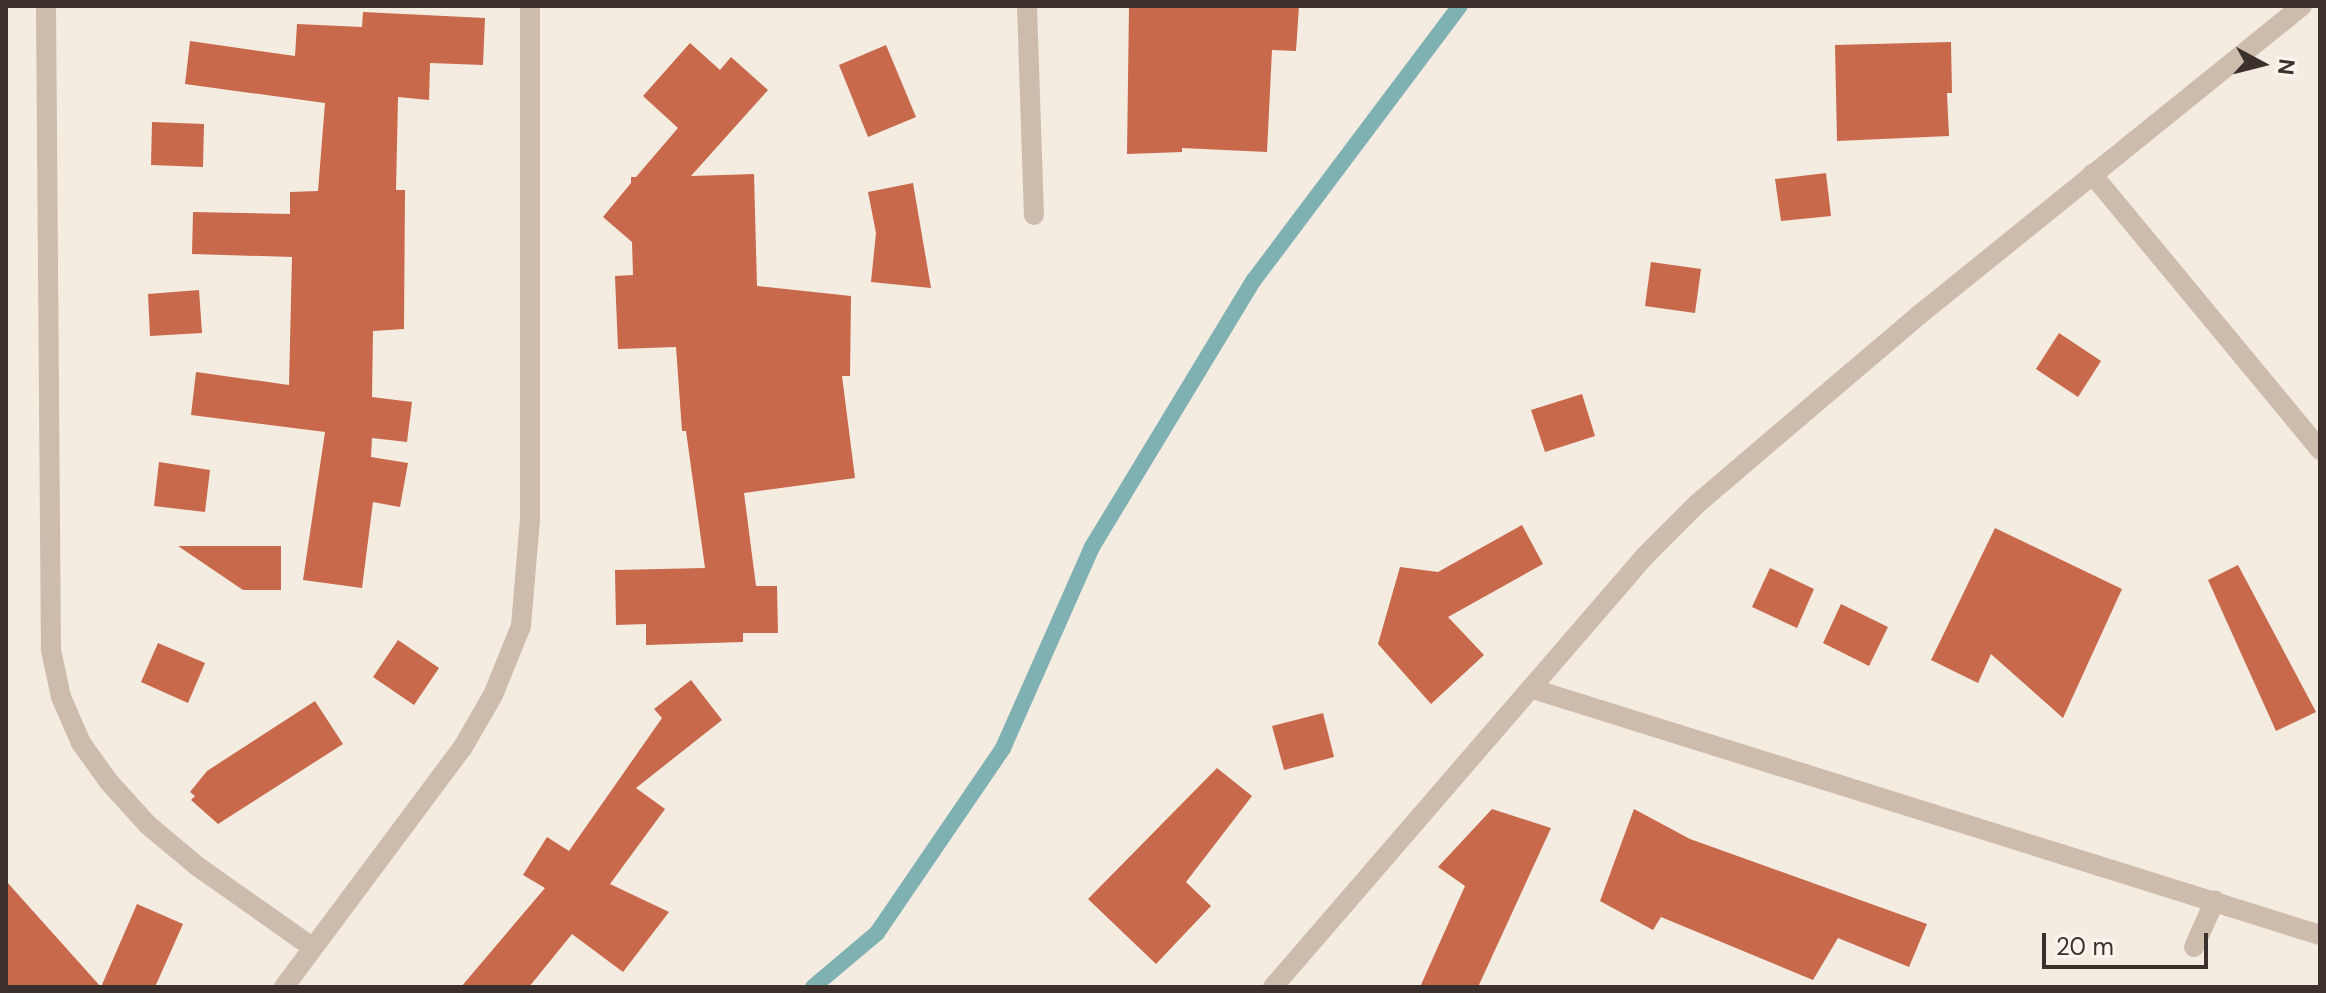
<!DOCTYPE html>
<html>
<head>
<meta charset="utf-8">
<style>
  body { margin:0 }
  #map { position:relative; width:2326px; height:993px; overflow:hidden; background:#f4ebe1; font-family:"DM Sans",sans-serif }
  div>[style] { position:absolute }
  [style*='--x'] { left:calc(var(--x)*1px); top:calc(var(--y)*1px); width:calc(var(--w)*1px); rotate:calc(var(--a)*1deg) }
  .stream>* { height:16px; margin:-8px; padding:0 8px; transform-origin:8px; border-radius:8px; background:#7fb0b2 }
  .building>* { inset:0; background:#c8694b }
  .minor>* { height:20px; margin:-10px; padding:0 10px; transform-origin:10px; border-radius:10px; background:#cdbbac }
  span { translate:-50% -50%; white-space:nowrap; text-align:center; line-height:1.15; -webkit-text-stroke:7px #fbf5ee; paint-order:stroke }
  .frame { position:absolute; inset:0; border:8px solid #3b302b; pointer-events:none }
  .north { position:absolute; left:2222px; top:24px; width:80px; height:80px; -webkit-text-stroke:6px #fbf5ee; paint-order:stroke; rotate:97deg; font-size:22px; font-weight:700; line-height:32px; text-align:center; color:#3b302b }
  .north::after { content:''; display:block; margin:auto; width:28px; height:36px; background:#3b302b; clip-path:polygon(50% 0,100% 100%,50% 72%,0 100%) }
  .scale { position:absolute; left:2042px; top:933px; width:166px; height:36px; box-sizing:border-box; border:4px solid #3b302b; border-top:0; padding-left:10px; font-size:24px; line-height:28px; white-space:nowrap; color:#3b302b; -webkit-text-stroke:6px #fbf5ee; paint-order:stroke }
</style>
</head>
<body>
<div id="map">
  <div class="stream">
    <div style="--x:813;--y:987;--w:84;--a:-40.2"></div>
    <div style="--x:877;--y:933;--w:224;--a:-55.7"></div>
    <div style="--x:1003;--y:748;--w:220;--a:-66.1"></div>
    <div style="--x:1092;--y:547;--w:312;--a:-58.8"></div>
    <div style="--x:1254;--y:280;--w:343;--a:-53.1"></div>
  </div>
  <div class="building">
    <div style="clip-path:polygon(1129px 6px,1299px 6px,1296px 51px,1272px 50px,1267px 152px,1182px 148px,1182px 152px,1127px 154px)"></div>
    <div style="clip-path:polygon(363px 12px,485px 18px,483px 65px,430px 63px,429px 100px,398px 97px,396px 190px,405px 190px,404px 329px,373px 331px,372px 397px,412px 402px,407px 442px,372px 438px,371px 457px,408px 463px,400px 507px,373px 502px,362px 588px,303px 580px,325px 432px,191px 415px,196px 372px,289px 385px,292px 257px,192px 254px,193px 212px,290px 214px,290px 192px,318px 191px,325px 103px,185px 84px,190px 41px,295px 56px,297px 24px,362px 27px)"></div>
    <div style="clip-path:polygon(1951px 42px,1952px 93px,1947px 93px,1949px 136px,1837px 141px,1835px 45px)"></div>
    <div style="clip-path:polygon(690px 43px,720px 70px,731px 57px,768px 90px,691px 176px,754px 174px,757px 286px,851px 296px,850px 376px,842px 376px,855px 478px,744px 493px,756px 586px,777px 586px,778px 633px,743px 633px,743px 642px,646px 645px,646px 624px,616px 625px,615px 570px,705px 568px,686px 431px,682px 431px,676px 347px,618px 349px,615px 276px,633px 275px,632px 242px,603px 217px,631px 183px,631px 177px,636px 177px,678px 128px,643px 96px)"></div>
    <div style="clip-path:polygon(886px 45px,916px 117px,868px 137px,839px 65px)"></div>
    <div style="clip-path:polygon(152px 122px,204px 124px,203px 167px,151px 165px)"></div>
    <div style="clip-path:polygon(1826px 173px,1831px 216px,1781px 221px,1775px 179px)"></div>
    <div style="clip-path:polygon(913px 183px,931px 288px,871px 282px,876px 233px,868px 192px)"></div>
    <div style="clip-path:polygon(1651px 262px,1701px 269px,1695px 313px,1645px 306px)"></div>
    <div style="clip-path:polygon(199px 290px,202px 333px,150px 336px,148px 294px)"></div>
    <div style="clip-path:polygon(2059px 333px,2101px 361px,2078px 397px,2036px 369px)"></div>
    <div style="clip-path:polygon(1582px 394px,1595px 436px,1545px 452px,1531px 410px)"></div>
    <div style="clip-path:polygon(159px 462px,210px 470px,205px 512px,154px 506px)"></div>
    <div style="clip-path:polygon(1522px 525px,1543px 564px,1448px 617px,1484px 655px,1431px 704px,1378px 644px,1400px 567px,1438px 572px)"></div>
    <div style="clip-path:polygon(1995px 528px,2122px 589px,2063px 718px,1991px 654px,1978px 683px,1931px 660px)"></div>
    <div style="clip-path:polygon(178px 546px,281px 546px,281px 590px,243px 590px)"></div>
    <div style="clip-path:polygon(2238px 565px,2316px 712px,2276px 731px,2208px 580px)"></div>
    <div style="clip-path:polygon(1770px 568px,1814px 589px,1797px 628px,1752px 607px)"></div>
    <div style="clip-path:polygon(1841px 604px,1888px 627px,1869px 666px,1823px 643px)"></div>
    <div style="clip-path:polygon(398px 640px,439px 668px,414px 705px,373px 677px)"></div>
    <div style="clip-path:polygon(158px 643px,205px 663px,188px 703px,141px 682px)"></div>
    <div style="clip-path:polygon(691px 680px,722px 720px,636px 788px,665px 809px,610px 884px,669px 912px,623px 972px,572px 934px,529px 987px,461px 987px,545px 888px,523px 875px,547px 837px,569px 851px,662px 718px,654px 709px)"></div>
    <div style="clip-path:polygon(315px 701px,343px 744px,218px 824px,191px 800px,195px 796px,190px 792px,207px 771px)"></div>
    <div style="clip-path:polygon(1323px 713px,1334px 757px,1284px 770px,1272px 726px)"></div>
    <div style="clip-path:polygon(1217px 768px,1252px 796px,1186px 882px,1211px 906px,1156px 964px,1088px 899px)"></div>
    <div style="clip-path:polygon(1492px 809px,1551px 828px,1478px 987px,1420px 987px,1465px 886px,1438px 867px)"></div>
    <div style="clip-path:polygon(1634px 809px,1690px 839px,1927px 924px,1909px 967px,1838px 938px,1813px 980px,1661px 917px,1653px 930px,1600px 901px)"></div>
    <div style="clip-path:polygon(6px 881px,101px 987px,137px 904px,183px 924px,155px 987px,6px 987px)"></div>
  </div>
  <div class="minor">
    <div style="--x:46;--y:6;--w:644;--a:89.56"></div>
    <div style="--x:51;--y:650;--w:48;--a:78"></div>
    <div style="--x:61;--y:697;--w:50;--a:66.5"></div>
    <div style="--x:81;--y:743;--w:48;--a:54.3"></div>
    <div style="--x:109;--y:782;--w:58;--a:47.8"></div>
    <div style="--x:148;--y:825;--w:64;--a:39.9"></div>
    <div style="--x:197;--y:866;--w:141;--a:35.2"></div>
    <div style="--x:1027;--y:6;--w:209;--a:88.1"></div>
    <div style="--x:2092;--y:174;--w:358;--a:50.4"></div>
    <div style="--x:1533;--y:689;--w:825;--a:17.36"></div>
    <div style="--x:2194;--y:947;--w:51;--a:-65.9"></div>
    <div style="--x:284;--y:987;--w:299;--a:-53.3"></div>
    <div style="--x:463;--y:747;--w:60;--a:-60"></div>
    <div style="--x:493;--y:695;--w:74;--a:-67.9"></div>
    <div style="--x:521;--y:626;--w:107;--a:-85.2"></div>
    <div style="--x:530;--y:519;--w:513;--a:-90"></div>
    <div style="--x:1273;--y:987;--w:569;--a:-49.2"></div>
    <div style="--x:1645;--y:556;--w:75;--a:-45"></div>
    <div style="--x:1698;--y:503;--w:290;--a:-40.4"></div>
    <div style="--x:1919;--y:315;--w:492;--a:-38.9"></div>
  </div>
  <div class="frame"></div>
  <div class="north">N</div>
  <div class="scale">20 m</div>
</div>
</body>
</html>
